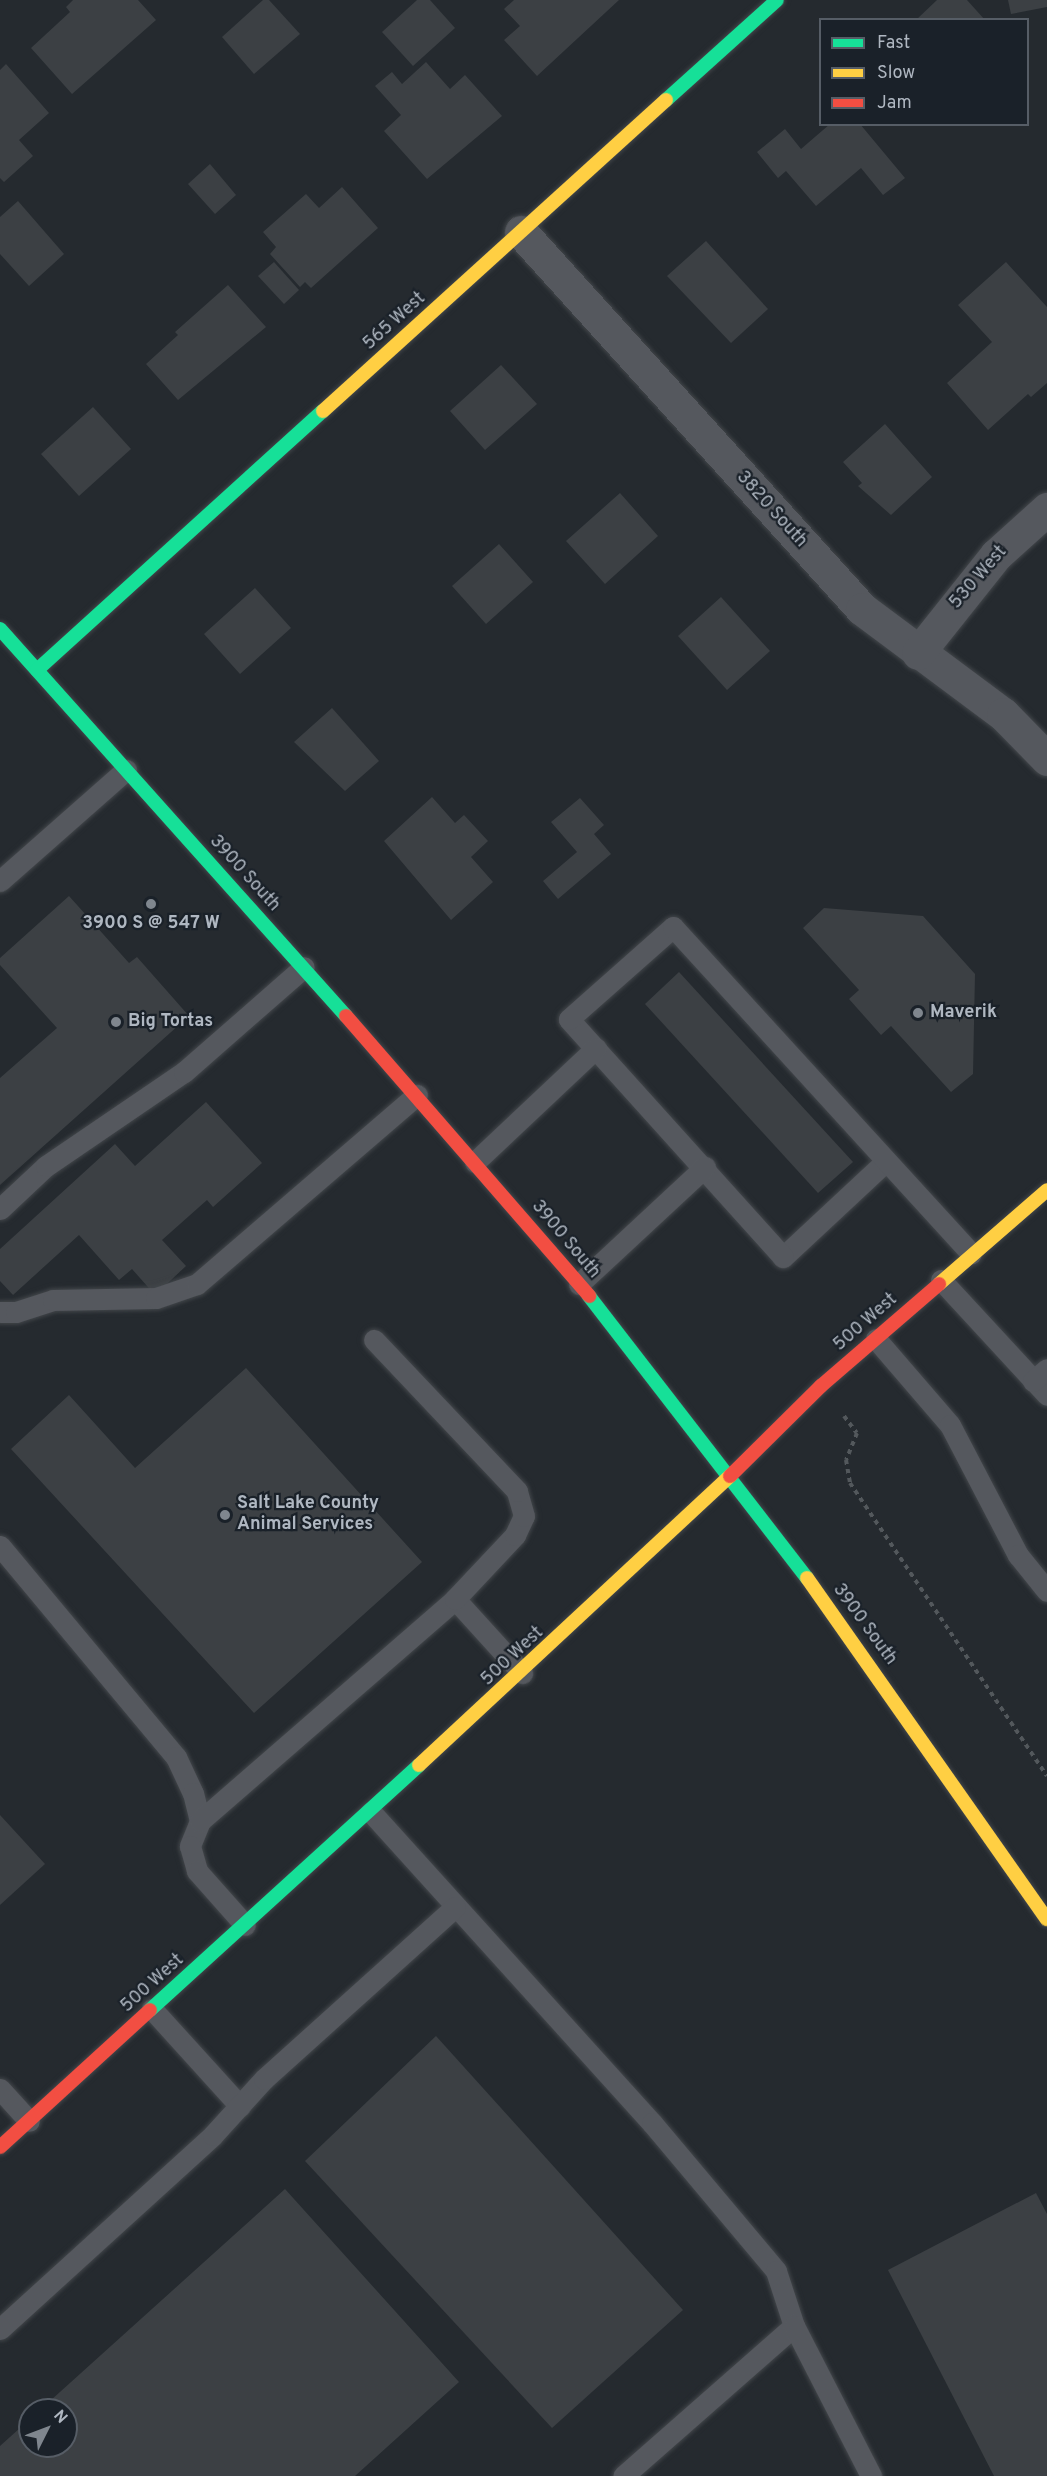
<!DOCTYPE html>
<html>
<head>
<meta charset="utf-8">
<style>
  body { margin:0 }
  #map { position:relative; width:1047px; height:2476px; overflow:hidden; background:#252a2f; font-family:Overpass,sans-serif }
  div>[style] { position:absolute }
  [style*='--x'] { left:calc(var(--x)*1px); top:calc(var(--y)*1px); width:calc(var(--w)*1px); rotate:calc(var(--a)*1deg) }
  .building>* { inset:0; background:#3c4044 }
  .path>* { height:4px; margin-top:-2px; transform-origin:0; background:repeating-linear-gradient(90deg,#53585c 0 4.5px,transparent 0 9px) }
  .roads { filter:drop-shadow(0 0 2px #42464a) drop-shadow(0 0 2px #42464a) }
  .lane>* { height:21px; margin:-10.5px; padding:0 10.5px; transform-origin:10.5px; border-radius:10.5px; background:#55585e }
  .street>* { height:33px; margin:-16.5px; padding:0 16.5px; transform-origin:16.5px; border-radius:16.5px; background:#55585e }
  .fast>* { height:14px; margin:-7px; padding:0 7px; transform-origin:7px; border-radius:7px; background:#16e098 }
  .slow>* { height:14px; margin:-7px; padding:0 7px; transform-origin:7px; border-radius:7px; background:#ffcf43 }
  .jam>* { height:14px; margin:-7px; padding:0 7px; transform-origin:7px; border-radius:7px; background:#f24e42 }
  .dots>* { width:16px; height:16px; translate:-50% -50%; box-sizing:border-box; border:3px solid #1a2129; border-radius:50% }
  span { translate:-50% -50%; white-space:nowrap; text-align:center; line-height:1.15; -webkit-text-stroke:4.5px #1a2129; paint-order:stroke }
  .street-label { font-size:18px; color:#afb7c1 }
  .poi-label { font-size:18px; color:#afb7c1; font-weight:700 }
  .left { translate:0 -50%; text-align:left }
  .legend { position:absolute; left:819px; top:18px; width:210px; height:108px; box-sizing:border-box; background:#1a2129; border:2px solid #565d66; margin:0; padding:8px 10px; list-style:none; font-size:18px; color:#afb7c1 }
  .legend li { display:flex; align-items:center; gap:12px; height:30px }
  .legend b { width:30px; border:2px solid #565d66 }
  .north { position:absolute; left:18px; top:2398px; width:60px; height:60px; box-sizing:border-box; background:#1a2129; border:2px solid #565d66; border-radius:50%; rotate:48deg; font-size:16px; font-weight:700; line-height:24px; text-align:center; color:#afb7c1 }
  .north::after { content:''; display:block; margin:auto; width:21px; height:27px; background:#7f868e; clip-path:polygon(50% 0,100% 100%,50% 72%,0 100%) }
</style>
</head>
<body>
<div id="map">
  <div class="building">
    <div style="clip-path:polygon(73px 0,138px 0,156px 20px,72px 94px,31px 48px,70px 12px,66px 7px)"></div>
    <div style="clip-path:polygon(263px 0,269px 0,300px 34px,254px 74px,222px 37px)"></div>
    <div style="clip-path:polygon(417px 0,430px 0,455px 28px,413px 66px,382px 32px)"></div>
    <div style="clip-path:polygon(514px 0,619px 0,537px 76px,504px 40px,520px 26px,504px 9px)"></div>
    <div style="clip-path:polygon(937px 0,967px 0,985px 20px,916px 20px)"></div>
    <div style="clip-path:polygon(1008px 0,1047px 0,1047px 7px,1011px 14px)"></div>
    <div style="clip-path:polygon(426px 62px,450px 89px,465px 75px,502px 116px,427px 179px,384px 131px,401px 115px,375px 86px,392px 72px,402px 84px)"></div>
    <div style="clip-path:polygon(6px 64px,49px 113px,19px 140px,33px 156px,4px 182px,0 178px,0 70px)"></div>
    <div style="clip-path:polygon(830px 124px,860px 124px,905px 178px,883px 195px,861px 168px,816px 206px,786px 171px,778px 178px,757px 152px,785px 129px,801px 149px)"></div>
    <div style="clip-path:polygon(210px 164px,236px 195px,215px 214px,188px 184px)"></div>
    <div style="clip-path:polygon(342px 187px,378px 228px,311px 288px,305px 282px,300px 287px,270px 254px,276px 247px,263px 232px,306px 194px,319px 208px)"></div>
    <div style="clip-path:polygon(18px 201px,64px 254px,29px 286px,0 254px,0 217px)"></div>
    <div style="clip-path:polygon(706px 241px,768px 309px,731px 343px,667px 276px)"></div>
    <div style="clip-path:polygon(274px 262px,299px 290px,284px 304px,258px 276px)"></div>
    <div style="clip-path:polygon(1006px 262px,1047px 307px,1047px 383px,1031px 397px,1028px 394px,988px 430px,947px 383px,992px 342px,958px 305px)"></div>
    <div style="clip-path:polygon(228px 285px,266px 327px,178px 400px,146px 364px,178px 335px,175px 332px)"></div>
    <div style="clip-path:polygon(501px 365px,537px 404px,485px 450px,450px 411px)"></div>
    <div style="clip-path:polygon(93px 407px,131px 449px,79px 496px,41px 454px)"></div>
    <div style="clip-path:polygon(885px 424px,932px 477px,891px 515px,858px 486px,862px 483px,843px 462px)"></div>
    <div style="clip-path:polygon(620px 493px,658px 536px,605px 584px,566px 541px)"></div>
    <div style="clip-path:polygon(499px 544px,533px 582px,486px 624px,452px 586px)"></div>
    <div style="clip-path:polygon(255px 588px,291px 628px,240px 674px,204px 634px)"></div>
    <div style="clip-path:polygon(721px 597px,770px 651px,727px 690px,678px 636px)"></div>
    <div style="clip-path:polygon(332px 708px,379px 761px,345px 791px,294px 742px)"></div>
    <div style="clip-path:polygon(432px 797px,455px 823px,464px 815px,488px 841px,471px 857px,493px 882px,451px 920px,384px 841px)"></div>
    <div style="clip-path:polygon(580px 798px,604px 825px,594px 834px,611px 854px,558px 899px,543px 881px,577px 852px,551px 822px)"></div>
    <div style="clip-path:polygon(69px 896px,129px 963px,137px 957px,189px 1016px,0 1185px,0 1078px,57px 1028px,0 965px,0 958px)"></div>
    <div style="clip-path:polygon(824px 908px,923px 916px,975px 974px,973px 1074px,951px 1092px,891px 1026px,881px 1035px,849px 999px,859px 990px,803px 928px)"></div>
    <div style="clip-path:polygon(679px 972px,853px 1162px,818px 1193px,645px 1004px)"></div>
    <div style="clip-path:polygon(206px 1102px,262px 1163px,213px 1207px,207px 1200px,162px 1240px,186px 1266px,155px 1295px,132px 1269px,119px 1280px,79px 1235px,13px 1295px,0 1281px,0 1249px,115px 1144px,135px 1166px)"></div>
    <div style="clip-path:polygon(246px 1368px,422px 1562px,254px 1713px,11px 1449px,69px 1395px,135px 1468px)"></div>
    <div style="clip-path:polygon(0 1815px,45px 1864px,0 1905px)"></div>
    <div style="clip-path:polygon(436px 2036px,683px 2310px,552px 2428px,305px 2161px)"></div>
    <div style="clip-path:polygon(285px 2189px,459px 2382px,355px 2476px,0 2476px,0 2446px,30px 2419px,30px 2446px,66px 2446px,66px 2410px,40px 2410px)"></div>
    <div style="clip-path:polygon(1036px 2193px,1047px 2214px,1047px 2476px,994px 2476px,888px 2270px)"></div>
  </div>
  <div class="path">
    <div style="--x:844;--y:1416;--w:21;--a:53"></div>
    <div style="--x:857;--y:1433;--w:29;--a:112"></div>
    <div style="--x:846;--y:1460;--w:23;--a:80"></div>
    <div style="--x:850;--y:1483;--w:353;--a:56.1"></div>
  </div>
  <div class="roads">
    <div class="lane">
      <div style="--x:0;--y:881;--w:168;--a:-41.4"></div>
      <div style="--x:886;--y:1161;--w:141;--a:137"></div>
      <div style="--x:783;--y:1257;--w:320;--a:-132"></div>
      <div style="--x:569;--y:1019;--w:139;--a:-41.5"></div>
      <div style="--x:673;--y:927;--w:442;--a:47.6"></div>
      <div style="--x:475;--y:1162;--w:166;--a:-43.3"></div>
      <div style="--x:0;--y:1209;--w:63;--a:-43.1"></div>
      <div style="--x:46;--y:1166;--w:167;--a:-34.3"></div>
      <div style="--x:184;--y:1072;--w:159;--a:-41.2"></div>
      <div style="--x:941;--y:1280;--w:156;--a:47.3"></div>
      <div style="--x:579;--y:1284;--w:172;--a:-42.9"></div>
      <div style="--x:0;--y:1312;--w:16;--a:0"></div>
      <div style="--x:16;--y:1312;--w:39;--a:-18"></div>
      <div style="--x:53;--y:1300;--w:103;--a:-1.1"></div>
      <div style="--x:156;--y:1298;--w:43;--a:-18.9"></div>
      <div style="--x:197;--y:1284;--w:290;--a:-40.7"></div>
      <div style="--x:876;--y:1339;--w:113;--a:49.3"></div>
      <div style="--x:950;--y:1425;--w:147;--a:62.4"></div>
      <div style="--x:1018;--y:1555;--w:46;--a:51.1"></div>
      <div style="--x:1033;--y:1381;--w:18;--a:-41"></div>
      <div style="--x:0;--y:1546;--w:275;--a:50.2"></div>
      <div style="--x:176;--y:1757;--w:40;--a:65"></div>
      <div style="--x:193;--y:1793;--w:29;--a:76"></div>
      <div style="--x:200;--y:1821;--w:27;--a:112"></div>
      <div style="--x:190;--y:1846;--w:26;--a:74"></div>
      <div style="--x:197;--y:1871;--w:72;--a:48.4"></div>
      <div style="--x:455;--y:1599;--w:100;--a:47.8"></div>
      <div style="--x:371;--y:1812;--w:419;--a:47.9"></div>
      <div style="--x:652;--y:2123;--w:193;--a:50"></div>
      <div style="--x:776;--y:2271;--w:58;--a:71.9"></div>
      <div style="--x:794;--y:2326;--w:227;--a:138.7"></div>
      <div style="--x:200;--y:1821;--w:338;--a:-41"></div>
      <div style="--x:455;--y:1599;--w:88;--a:-46.8"></div>
      <div style="--x:515;--y:1535;--w:21;--a:-65"></div>
      <div style="--x:524;--y:1516;--w:26;--a:-106"></div>
      <div style="--x:517;--y:1491;--w:208;--a:-133.4"></div>
      <div style="--x:152;--y:2009;--w:131;--a:47.8"></div>
      <div style="--x:0;--y:2089;--w:43;--a:47.8"></div>
      <div style="--x:794;--y:2326;--w:169;--a:62.8"></div>
      <div style="--x:0;--y:2329;--w:288;--a:-42.3"></div>
      <div style="--x:213;--y:2135;--w:76;--a:-47.7"></div>
      <div style="--x:264;--y:2079;--w:257;--a:-42"></div>
    </div>
    <div class="street">
      <div style="--x:521;--y:232;--w:508;--a:47.87"></div>
      <div style="--x:862;--y:609;--w:176;--a:36.7"></div>
      <div style="--x:1003;--y:714;--w:63;--a:45.6"></div>
      <div style="--x:918;--y:653;--w:125;--a:-51.5"></div>
      <div style="--x:996;--y:555;--w:69;--a:-42"></div>
    </div>
    <div class="fast">
      <div style="--x:666;--y:100;--w:149;--a:-42"></div>
      <div style="--x:0;--y:629;--w:519;--a:48.2"></div>
      <div style="--x:37;--y:670;--w:386;--a:-42.2"></div>
      <div style="--x:589;--y:1296;--w:356;--a:52.3"></div>
      <div style="--x:150;--y:2010;--w:364;--a:-42.3"></div>
    </div>
    <div class="slow">
      <div style="--x:323;--y:411;--w:463;--a:-42.2"></div>
      <div style="--x:939;--y:1284;--w:143;--a:-41"></div>
      <div style="--x:807;--y:1578;--w:417;--a:54.9"></div>
      <div style="--x:419;--y:1765;--w:425;--a:-42.9"></div>
    </div>
    <div class="jam">
      <div style="--x:346;--y:1016;--w:371;--a:49"></div>
      <div style="--x:730;--y:1476;--w:128;--a:-44.7"></div>
      <div style="--x:821;--y:1386;--w:156;--a:-40.8"></div>
      <div style="--x:0;--y:2147;--w:203;--a:-42.4"></div>
    </div>
  </div>
  <div class="dots">
    <div style="left:151px;top:904px;background:#7f868e"></div>
    <div style="left:918px;top:1013px;background:#7f868e"></div>
    <div style="left:116px;top:1022px;background:#7f868e"></div>
    <div style="left:225px;top:1515px;background:#7f868e"></div>
  </div>
  <div class="street-label">
    <span style="left:395px;top:322px;rotate:-42deg">565 West</span>
    <span style="left:771px;top:510px;rotate:48deg">3820 South</span>
    <span style="left:979px;top:578px;rotate:-49deg">530 West</span>
    <span style="left:244px;top:874px;rotate:48deg">3900 South</span>
    <span style="left:565px;top:1240px;rotate:50deg">3900 South</span>
    <span style="left:866px;top:1323px;rotate:-41deg">500 West</span>
    <span style="left:864px;top:1625px;rotate:54deg">3900 South</span>
    <span style="left:513px;top:1657px;rotate:-43deg">500 West</span>
    <span style="left:153px;top:1984px;rotate:-42deg">500 West</span>
  </div>
  <div class="poi-label">
    <span style="left:151px;top:924px">3900 S @ 547 W</span>
    <span class="left" style="left:930px;top:1013px">Maverik</span>
    <span class="left" style="left:128px;top:1022px">Big Tortas</span>
    <span class="left" style="left:237px;top:1515px">Salt Lake County<br>Animal Services</span>
  </div>
  <ul class="legend">
  <li><b style="height:8px;background:#16e098"></b>Fast</li>
  <li><b style="height:8px;background:#ffcf43"></b>Slow</li>
  <li><b style="height:8px;background:#f24e42"></b>Jam</li>
  </ul>
  <div class="north">N</div>
</div>
</body>
</html>
